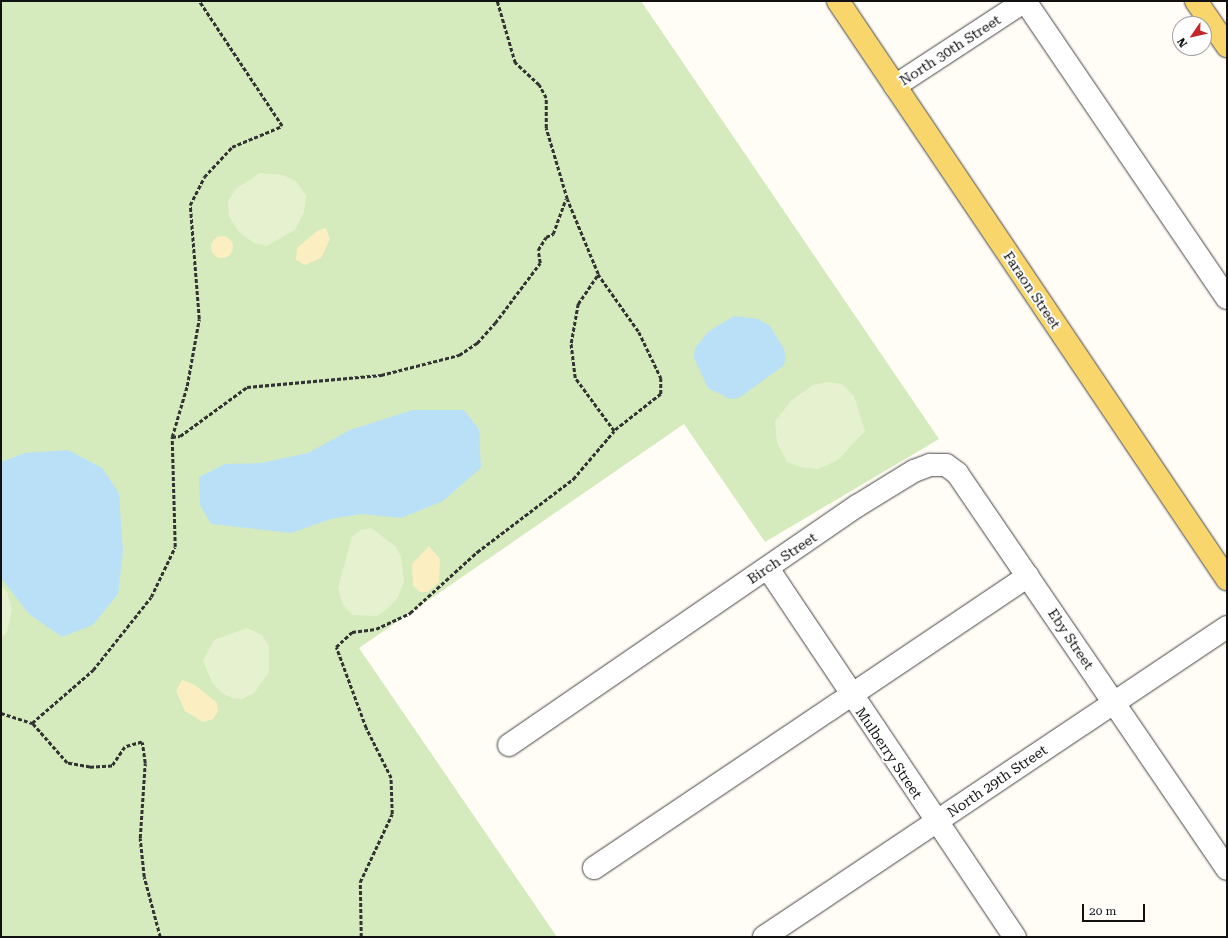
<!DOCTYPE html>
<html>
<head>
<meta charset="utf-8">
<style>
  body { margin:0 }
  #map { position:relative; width:1228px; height:938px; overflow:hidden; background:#fffdf5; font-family:"Roboto Serif",serif }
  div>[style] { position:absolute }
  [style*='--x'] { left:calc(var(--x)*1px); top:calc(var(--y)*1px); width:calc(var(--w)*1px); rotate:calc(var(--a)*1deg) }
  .green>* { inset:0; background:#d5ebbd }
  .sand>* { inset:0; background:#fbeec1 }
  .round { border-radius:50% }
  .pitch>* { inset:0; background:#e6f2cf }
  .water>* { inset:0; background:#b9e0f7 }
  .path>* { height:2.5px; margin-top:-1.25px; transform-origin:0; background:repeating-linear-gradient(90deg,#333 0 4px,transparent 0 6px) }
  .roads { filter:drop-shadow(0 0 1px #444) drop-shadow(0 0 1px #444) }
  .minor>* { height:22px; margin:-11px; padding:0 11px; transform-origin:11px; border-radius:11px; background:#fff }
  .major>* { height:22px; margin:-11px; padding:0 11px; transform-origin:11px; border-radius:11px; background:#f9d66b }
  span { translate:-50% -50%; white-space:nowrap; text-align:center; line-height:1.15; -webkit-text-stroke:4px #fff; paint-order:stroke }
  .street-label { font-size:14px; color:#111 }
  .frame { position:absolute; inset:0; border:2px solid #111; pointer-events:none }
  .north { position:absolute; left:1172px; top:16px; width:40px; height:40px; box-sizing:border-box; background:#fff; border:1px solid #a0a0a0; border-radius:50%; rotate:236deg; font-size:11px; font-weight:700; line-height:16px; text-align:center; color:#111 }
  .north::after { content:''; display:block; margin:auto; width:14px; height:18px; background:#c4262e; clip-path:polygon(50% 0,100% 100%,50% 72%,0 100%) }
  .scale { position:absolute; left:1082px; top:904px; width:63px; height:18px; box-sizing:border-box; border:2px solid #111; border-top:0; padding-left:5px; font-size:12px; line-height:14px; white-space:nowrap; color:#111; -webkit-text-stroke:3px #fff; paint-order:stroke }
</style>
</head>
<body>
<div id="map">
  <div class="green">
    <div style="clip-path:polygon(1px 1px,641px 1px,939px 439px,765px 542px,684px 424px,359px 648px,557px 937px,1px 937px)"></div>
  </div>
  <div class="sand">
    <div style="clip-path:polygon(326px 228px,330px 239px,321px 258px,305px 265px,296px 260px,297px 248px,317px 231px)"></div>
    <div class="round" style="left:211px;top:236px;width:22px;height:22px"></div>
    <div style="clip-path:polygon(429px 546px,440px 559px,439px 582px,428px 592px,420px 592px,413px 586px,412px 564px)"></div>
    <div style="clip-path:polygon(182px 680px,195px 685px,217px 703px,218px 712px,213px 719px,203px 722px,185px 711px,176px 691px)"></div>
  </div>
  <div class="pitch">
    <div style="clip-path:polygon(260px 173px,283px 175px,296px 181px,306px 195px,304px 212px,295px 230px,267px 246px,254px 243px,239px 232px,229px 216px,228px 201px,236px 189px)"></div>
    <div style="clip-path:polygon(827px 382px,842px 384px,854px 396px,865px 431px,838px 460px,818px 469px,800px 467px,787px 462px,777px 442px,775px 421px,792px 400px,813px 385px)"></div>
    <div style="clip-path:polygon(371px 528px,396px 547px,401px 557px,404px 581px,398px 597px,387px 609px,377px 616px,353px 615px,343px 605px,338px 588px,352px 537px,361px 530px)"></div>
    <div style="clip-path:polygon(1px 585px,7px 592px,12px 610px,7px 632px,1px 638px)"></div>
    <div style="clip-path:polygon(247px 628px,262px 635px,269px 646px,269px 672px,254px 693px,242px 699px,232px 698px,222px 693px,213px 684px,203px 661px,214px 640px)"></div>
  </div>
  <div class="water">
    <div style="clip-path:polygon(734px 316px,758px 319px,770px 326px,784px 349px,786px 358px,783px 366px,739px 398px,730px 399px,708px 388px,694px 358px,695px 348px,708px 332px)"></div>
    <div style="clip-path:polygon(412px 410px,464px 410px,479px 429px,481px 468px,443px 501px,401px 518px,362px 514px,331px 519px,291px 533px,211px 524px,200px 505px,199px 477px,225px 464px,261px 463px,308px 453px,350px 430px)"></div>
    <div style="clip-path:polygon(68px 450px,102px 468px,119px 493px,123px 552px,118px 594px,93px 625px,62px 637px,29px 614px,1px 578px,1px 462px,25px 453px)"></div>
  </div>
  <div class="path">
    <div style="--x:598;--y:274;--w:71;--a:54.7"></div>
    <div style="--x:639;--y:332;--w:51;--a:64.4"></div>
    <div style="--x:661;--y:378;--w:16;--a:90"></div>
    <div style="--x:661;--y:394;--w:60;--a:141.8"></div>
    <div style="--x:172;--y:437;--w:8;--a:-7"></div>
    <div style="--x:180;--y:436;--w:83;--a:-36.2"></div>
    <div style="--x:247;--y:387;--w:135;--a:-5.1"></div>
    <div style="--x:381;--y:375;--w:81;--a:-14.4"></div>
    <div style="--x:459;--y:355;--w:22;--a:-34"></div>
    <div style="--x:477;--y:343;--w:27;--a:-48"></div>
    <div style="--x:495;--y:323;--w:75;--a:-53.1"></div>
    <div style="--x:540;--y:263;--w:13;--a:-99"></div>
    <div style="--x:538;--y:250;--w:15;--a:-58"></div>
    <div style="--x:546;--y:237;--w:8;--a:-23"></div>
    <div style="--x:553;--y:234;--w:37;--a:-70"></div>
    <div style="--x:1;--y:713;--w:33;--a:18"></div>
    <div style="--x:160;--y:937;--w:62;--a:-104.9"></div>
    <div style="--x:144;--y:877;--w:39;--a:-96"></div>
    <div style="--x:140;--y:838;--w:75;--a:-86.2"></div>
    <div style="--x:145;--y:763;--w:21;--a:-98"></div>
    <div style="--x:142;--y:742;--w:18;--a:164"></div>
    <div style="--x:125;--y:747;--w:23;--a:124"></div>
    <div style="--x:112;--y:766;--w:22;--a:177"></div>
    <div style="--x:90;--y:767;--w:23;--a:-170"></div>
    <div style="--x:67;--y:763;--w:53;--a:-131.2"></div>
    <div style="--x:32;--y:723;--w:81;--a:-41"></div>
    <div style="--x:93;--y:670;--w:93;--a:-51.5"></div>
    <div style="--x:151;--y:597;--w:55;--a:-64.4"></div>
    <div style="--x:175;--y:547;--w:110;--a:-91.6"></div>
    <div style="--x:172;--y:437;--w:53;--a:-73.6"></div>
    <div style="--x:187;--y:386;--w:68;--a:-79.8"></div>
    <div style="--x:199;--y:319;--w:114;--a:-94.5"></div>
    <div style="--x:190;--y:205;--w:31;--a:-63"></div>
    <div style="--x:204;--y:177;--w:41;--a:-47"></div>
    <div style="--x:232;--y:147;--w:54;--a:-22.8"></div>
    <div style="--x:282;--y:126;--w:150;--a:-123.6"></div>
    <div style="--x:361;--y:937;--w:55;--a:-91"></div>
    <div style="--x:360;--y:882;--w:75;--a:-64.8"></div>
    <div style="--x:392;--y:814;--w:36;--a:-92"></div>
    <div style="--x:391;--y:778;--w:56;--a:-116.6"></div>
    <div style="--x:366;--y:728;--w:86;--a:-110.3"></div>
    <div style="--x:336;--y:647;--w:22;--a:-43"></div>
    <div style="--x:352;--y:632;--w:24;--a:-7"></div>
    <div style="--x:376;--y:629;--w:38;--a:-25"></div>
    <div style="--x:410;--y:613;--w:91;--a:-42.3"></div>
    <div style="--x:477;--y:552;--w:121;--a:-37.2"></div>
    <div style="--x:573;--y:479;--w:63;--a:-49.5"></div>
    <div style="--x:614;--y:431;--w:66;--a:-126.3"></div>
    <div style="--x:575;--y:378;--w:35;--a:-97"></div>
    <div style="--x:571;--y:343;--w:40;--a:-80"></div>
    <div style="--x:578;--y:304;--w:36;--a:-56"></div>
    <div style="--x:598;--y:274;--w:81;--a:-112.5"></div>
    <div style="--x:567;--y:199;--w:74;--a:-106.5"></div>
    <div style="--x:546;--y:128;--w:30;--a:-90"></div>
    <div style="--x:546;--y:98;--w:15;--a:-118"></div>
    <div style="--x:539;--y:85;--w:33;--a:-137"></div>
    <div style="--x:515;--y:63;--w:65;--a:-106.2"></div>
  </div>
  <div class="roads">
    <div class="minor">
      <div style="--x:895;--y:86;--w:155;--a:-33.2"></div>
      <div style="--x:1025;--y:1;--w:359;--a:55.8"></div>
      <div style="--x:765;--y:570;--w:10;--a:37"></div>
      <div style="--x:773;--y:576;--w:435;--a:56.2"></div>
      <div style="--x:509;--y:745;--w:422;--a:-34.5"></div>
      <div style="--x:857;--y:506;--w:67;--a:-31.6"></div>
      <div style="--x:914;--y:471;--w:17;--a:-21"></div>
      <div style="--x:930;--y:465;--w:16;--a:0"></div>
      <div style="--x:946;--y:465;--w:14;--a:36"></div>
      <div style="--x:957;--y:473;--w:479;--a:55.7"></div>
      <div style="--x:594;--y:868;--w:523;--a:-33.93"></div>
      <div style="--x:764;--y:937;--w:557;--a:-33.8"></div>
    </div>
    <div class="major">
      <div style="--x:838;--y:1;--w:697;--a:56.06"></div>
      <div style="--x:1196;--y:1;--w:55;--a:55.4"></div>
    </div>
  </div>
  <div class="street-label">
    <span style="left:950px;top:50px;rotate:-33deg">North 30th Street</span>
    <span style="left:1032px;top:290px;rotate:56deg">Faraon Street</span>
    <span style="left:782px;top:558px;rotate:-34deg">Birch Street</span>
    <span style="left:1071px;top:639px;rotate:56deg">Eby Street</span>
    <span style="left:889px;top:753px;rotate:56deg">Mulberry Street</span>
    <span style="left:997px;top:781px;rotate:-34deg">North 29th Street</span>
  </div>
  <div class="frame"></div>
  <div class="north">N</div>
  <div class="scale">20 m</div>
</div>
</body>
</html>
